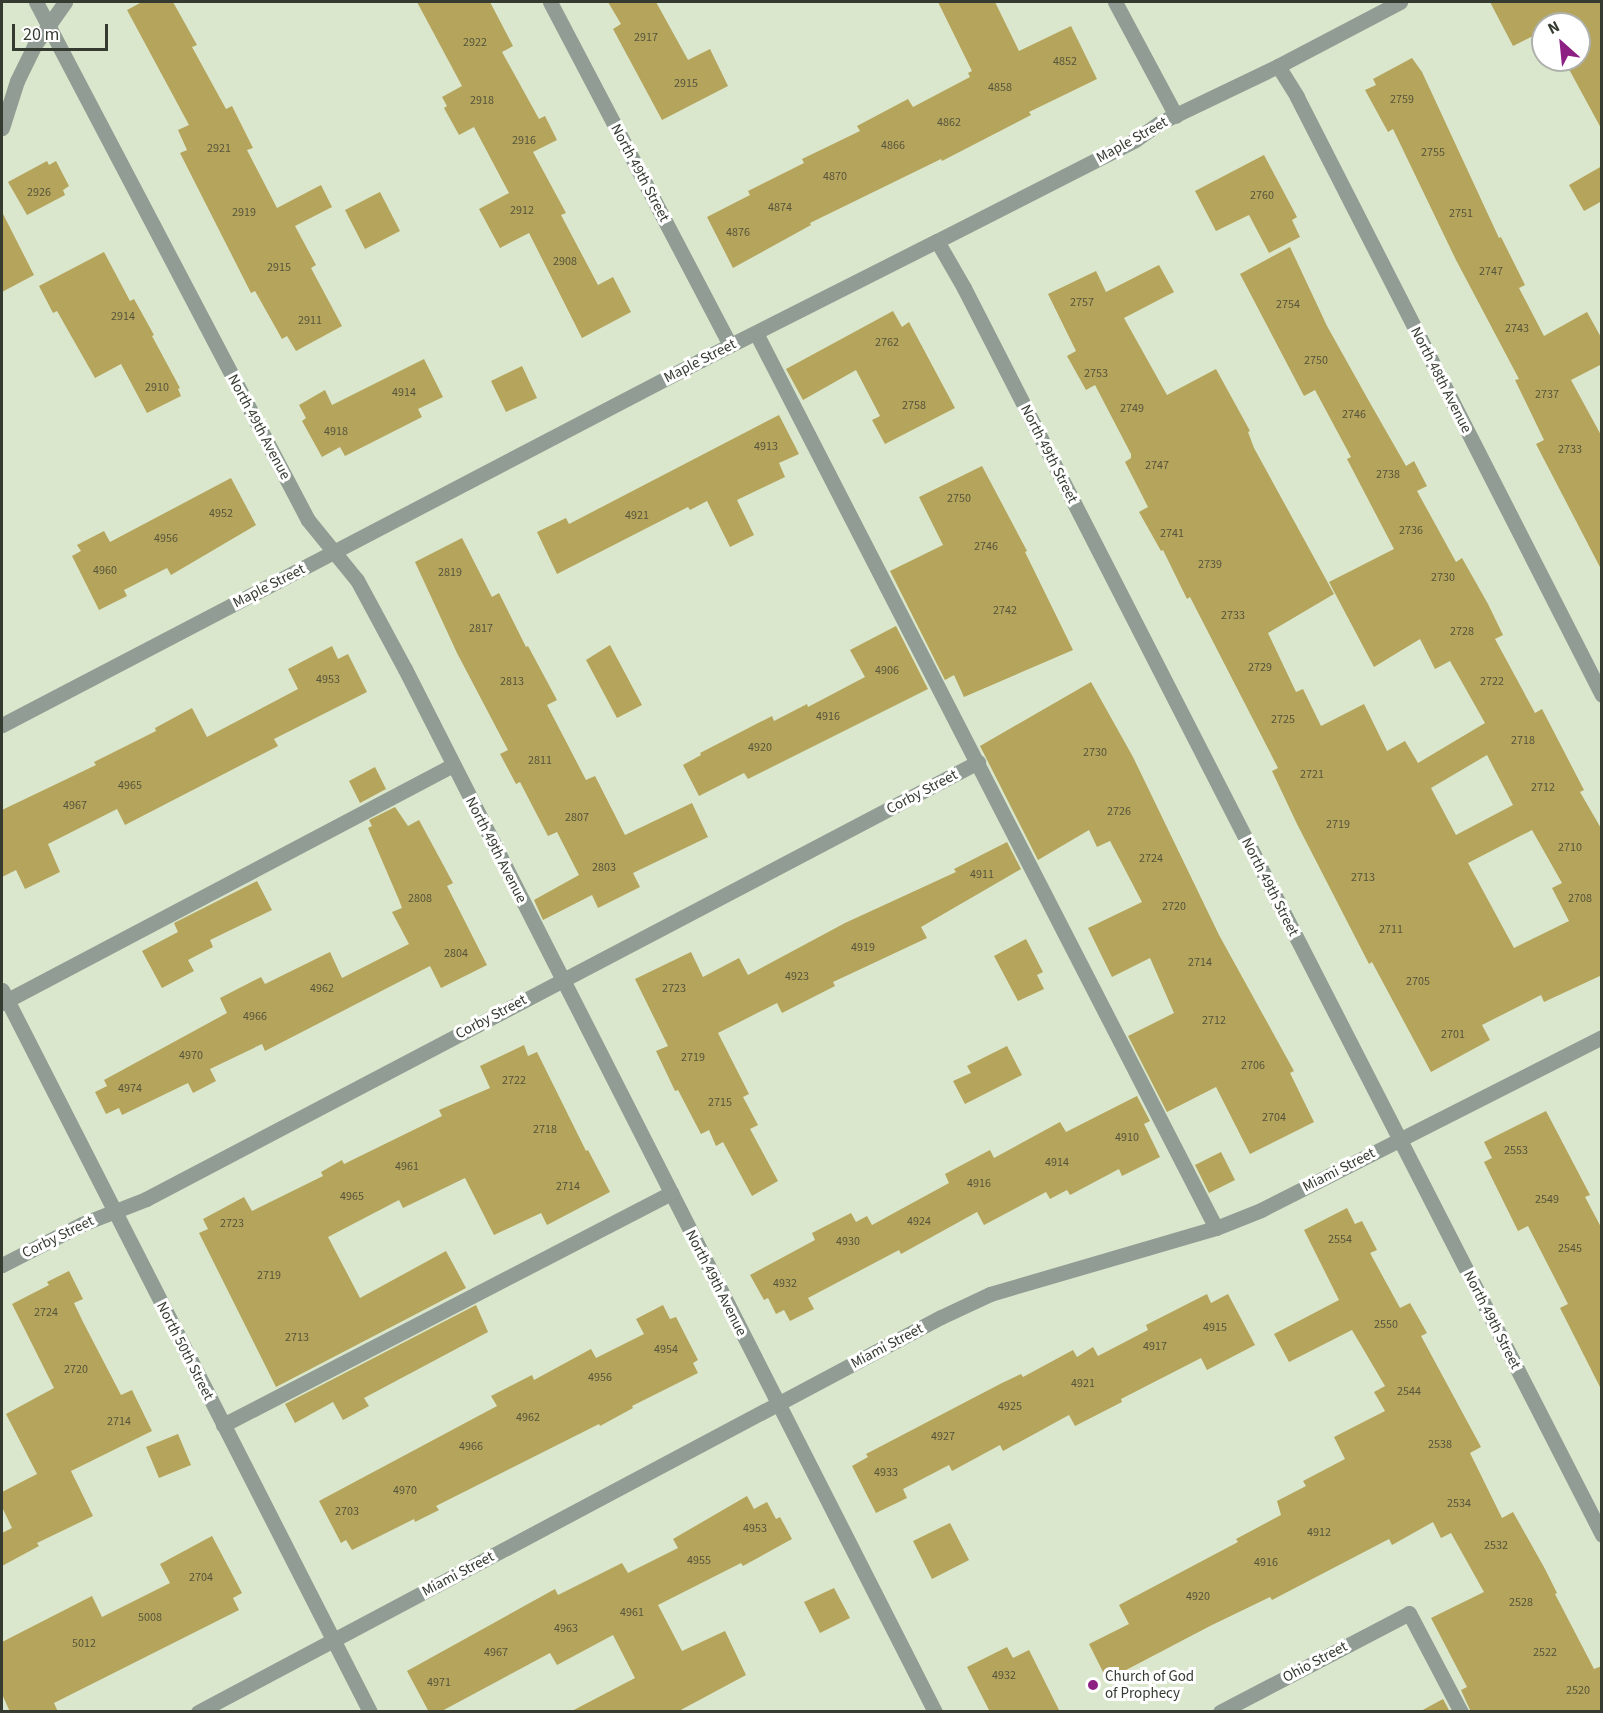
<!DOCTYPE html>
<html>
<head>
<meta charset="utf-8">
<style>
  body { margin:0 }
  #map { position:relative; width:1603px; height:1713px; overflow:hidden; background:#dae7cc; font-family:"Source Sans 3",sans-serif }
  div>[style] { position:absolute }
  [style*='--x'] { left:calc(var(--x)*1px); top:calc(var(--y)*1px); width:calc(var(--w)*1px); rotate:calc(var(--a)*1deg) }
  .building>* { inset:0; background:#b5a45b }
  .minor>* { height:15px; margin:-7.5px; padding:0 7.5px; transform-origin:7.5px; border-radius:7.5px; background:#909c94 }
  .dots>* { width:16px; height:16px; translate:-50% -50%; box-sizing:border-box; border:3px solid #fff; border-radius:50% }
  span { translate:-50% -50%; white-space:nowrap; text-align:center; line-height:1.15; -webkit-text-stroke:6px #fff; paint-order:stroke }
  .number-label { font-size:12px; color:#56553c }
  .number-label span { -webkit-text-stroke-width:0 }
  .street-label { font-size:15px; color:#363b31 }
  .poi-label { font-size:15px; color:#363b31 }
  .left { translate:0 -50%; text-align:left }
  .frame { position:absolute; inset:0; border:3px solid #363b31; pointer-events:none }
  .north { position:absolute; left:1531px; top:12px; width:60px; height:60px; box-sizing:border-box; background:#fff; border:2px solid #afb1ad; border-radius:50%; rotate:333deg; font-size:16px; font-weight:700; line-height:24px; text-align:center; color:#363b31 }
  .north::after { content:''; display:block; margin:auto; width:21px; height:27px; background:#8e2084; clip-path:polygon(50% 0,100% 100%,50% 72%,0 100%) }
  .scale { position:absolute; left:12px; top:24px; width:96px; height:27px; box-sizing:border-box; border:3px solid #363b31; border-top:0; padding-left:8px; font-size:18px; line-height:21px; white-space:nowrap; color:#363b31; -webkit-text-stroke:4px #fff; paint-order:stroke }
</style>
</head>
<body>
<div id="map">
  <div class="building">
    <div style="clip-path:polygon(142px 2px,173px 2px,197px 45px,192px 47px,226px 109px,232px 106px,253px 148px,247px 150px,277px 208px,321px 185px,332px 207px,295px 226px,316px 265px,311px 268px,342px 326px,296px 351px,287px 336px,282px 339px,255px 291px,251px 293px,180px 153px,187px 150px,178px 130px,189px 125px,127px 10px)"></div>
    <div style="clip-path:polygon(417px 2px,490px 2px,513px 46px,502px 52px,539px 119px,545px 116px,557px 140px,533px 152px,566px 213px,561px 215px,598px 285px,613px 277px,631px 312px,582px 338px,529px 233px,500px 248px,479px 209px,509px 193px,474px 127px,459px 135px,444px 108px,447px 106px,442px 97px,462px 86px)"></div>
    <div style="clip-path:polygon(608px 2px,656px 2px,688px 60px,710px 49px,728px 86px,662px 120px,613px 29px,621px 24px)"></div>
    <div style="clip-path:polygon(938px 2px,995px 2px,1019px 51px,1071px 26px,1097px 79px,1029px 112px,1031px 115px,942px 161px,941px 159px,810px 223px,811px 225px,733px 268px,707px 217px,750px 195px,748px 191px,804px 163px,802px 159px,860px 131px,857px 126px,908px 99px,913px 107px,970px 77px,968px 73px,972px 71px)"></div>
    <div style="clip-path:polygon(1490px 2px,1602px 2px,1602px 130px,1564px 60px,1579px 60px,1579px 24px,1545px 24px,1543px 21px,1543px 31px,1513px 46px)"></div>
    <div style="clip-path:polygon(1412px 58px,1422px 72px,1499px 238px,1501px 237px,1525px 285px,1519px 288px,1544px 336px,1587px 312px,1602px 339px,1602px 364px,1571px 380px,1602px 437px,1602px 571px,1536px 444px,1544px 440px,1515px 380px,1519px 379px,1456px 260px,1393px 129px,1388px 132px,1365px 90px,1376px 85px,1373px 79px)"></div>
    <div style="clip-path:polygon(1264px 155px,1297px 217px,1292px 220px,1300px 237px,1269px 253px,1249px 215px,1216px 231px,1195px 191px)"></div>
    <div style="clip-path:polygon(47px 161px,49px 165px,56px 161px,69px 186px,63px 190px,65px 195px,27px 215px,8px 182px)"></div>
    <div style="clip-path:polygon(1602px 166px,1602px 201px,1584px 211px,1569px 185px)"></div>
    <div style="clip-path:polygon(380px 192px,400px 231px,365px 249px,345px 210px)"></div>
    <div style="clip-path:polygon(2px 212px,34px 275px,2px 292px)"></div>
    <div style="clip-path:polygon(evenodd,1290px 247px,1327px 326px,1370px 403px,1406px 466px,1414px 461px,1427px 486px,1417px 491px,1456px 562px,1462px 558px,1488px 604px,1503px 635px,1495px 639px,1535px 713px,1542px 709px,1584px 790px,1580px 792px,1602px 830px,1602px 975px,1544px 1002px,1541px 995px,1482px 1025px,1490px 1040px,1431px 1072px,1372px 962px,1369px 964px,1297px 824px,1272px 771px,1278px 768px,1190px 597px,1187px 599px,1163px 550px,1161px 551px,1139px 512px,1148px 507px,1125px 462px,1131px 458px,1131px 454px,1095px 385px,1086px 390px,1067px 356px,1076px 351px,1048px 294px,1096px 271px,1106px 292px,1159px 265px,1174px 292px,1124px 318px,1167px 395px,1216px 369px,1250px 431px,1248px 432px,1254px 448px,1334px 594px,1268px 633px,1296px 692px,1303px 689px,1321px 726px,1364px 704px,1387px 751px,1405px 741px,1418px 763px,1485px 723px,1450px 661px,1435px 669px,1420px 639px,1374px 667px,1329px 582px,1394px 549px,1347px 459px,1351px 457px,1315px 390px,1304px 396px,1240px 274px,1290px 247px,1487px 755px,1513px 805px,1456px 835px,1431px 788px,1487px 755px,1290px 247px,1532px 830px,1562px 883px,1552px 888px,1569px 921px,1514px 948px,1468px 863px,1532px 830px)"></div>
    <div style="clip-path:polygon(104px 252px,130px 301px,134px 299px,154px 335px,152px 336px,180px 388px,178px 389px,181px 396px,147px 413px,121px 364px,95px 378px,57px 311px,53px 313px,39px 286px)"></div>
    <div style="clip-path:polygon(893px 311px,902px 327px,909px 322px,955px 408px,885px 444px,872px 420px,880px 416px,856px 370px,803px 400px,786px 369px)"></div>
    <div style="clip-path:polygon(424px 359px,443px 397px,418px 409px,422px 417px,345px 456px,340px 447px,322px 457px,302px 421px,306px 418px,299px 405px,325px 390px,332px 405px)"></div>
    <div style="clip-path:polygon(522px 366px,537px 398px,506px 412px,491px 381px)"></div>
    <div style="clip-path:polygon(779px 415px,799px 454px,779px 463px,785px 477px,737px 500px,754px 535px,730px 547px,707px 501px,690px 510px,688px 507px,557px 574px,537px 532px,566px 518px,569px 524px)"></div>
    <div style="clip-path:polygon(982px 466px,1027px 551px,1025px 552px,1073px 650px,964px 697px,954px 675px,945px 680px,890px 571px,943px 545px,919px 497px)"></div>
    <div style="clip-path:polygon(231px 478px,256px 525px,171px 575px,167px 568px,124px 590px,127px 596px,99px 610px,72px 556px,81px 551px,77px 545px,104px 531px,110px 542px)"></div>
    <div style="clip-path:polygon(462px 538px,492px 597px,499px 593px,526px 647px,528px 646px,557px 700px,547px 705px,586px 780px,595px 776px,625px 835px,692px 803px,708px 837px,633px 873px,640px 887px,598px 908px,592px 895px,543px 920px,534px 900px,579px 875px,557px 832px,548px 836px,520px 782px,516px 784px,500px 754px,508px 750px,457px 653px,415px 562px)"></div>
    <div style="clip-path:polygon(896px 626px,928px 689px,748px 779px,744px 773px,699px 796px,683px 765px,701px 755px,700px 753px,772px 716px,774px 721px,807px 704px,808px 707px,865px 677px,850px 650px)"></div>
    <div style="clip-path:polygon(610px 645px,642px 705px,617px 718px,586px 660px)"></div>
    <div style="clip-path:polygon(332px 646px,338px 659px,348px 654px,367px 692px,274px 739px,278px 746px,125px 825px,117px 809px,48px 844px,60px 872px,25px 889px,16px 870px,2px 877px,2px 810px,96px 765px,94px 762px,156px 731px,155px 728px,192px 708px,207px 737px,298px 689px,288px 669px)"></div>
    <div style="clip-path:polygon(1091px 682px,1133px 757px,1219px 935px,1294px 1071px,1290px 1073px,1314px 1122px,1250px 1154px,1216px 1087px,1167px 1112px,1128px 1036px,1174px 1013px,1150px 958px,1112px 977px,1088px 928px,1142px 902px,1110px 841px,1097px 847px,1089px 830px,1038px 860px,980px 746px)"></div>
    <div style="clip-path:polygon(375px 767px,386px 789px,360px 803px,349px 781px)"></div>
    <div style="clip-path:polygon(395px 807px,408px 826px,419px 820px,453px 883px,447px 886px,487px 965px,441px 988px,430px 966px,265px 1051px,262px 1044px,210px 1069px,216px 1081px,193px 1093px,188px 1083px,122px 1115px,119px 1108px,106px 1114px,95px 1092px,107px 1086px,104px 1080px,227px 1013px,220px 998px,261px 977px,265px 984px,330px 952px,342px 978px,409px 944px,392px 912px,402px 908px,399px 900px,368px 828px,372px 826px,369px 820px)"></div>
    <div style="clip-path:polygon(1007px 842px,1021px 869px,921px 927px,927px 938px,833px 982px,835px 986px,782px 1013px,777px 1003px,718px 1033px,749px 1094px,743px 1097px,758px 1125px,750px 1129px,778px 1181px,752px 1196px,723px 1142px,716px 1146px,709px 1130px,701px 1134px,678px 1090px,675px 1091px,656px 1051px,668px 1046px,635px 979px,691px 952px,703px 977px,739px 958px,748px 975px,845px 923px,956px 872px,954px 869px)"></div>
    <div style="clip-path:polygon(257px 881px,272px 910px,210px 940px,213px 947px,188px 960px,194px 971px,162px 988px,142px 951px,178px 932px,174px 923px)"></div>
    <div style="clip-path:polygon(1026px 939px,1043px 972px,1037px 975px,1044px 989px,1018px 1001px,994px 956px)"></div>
    <div style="clip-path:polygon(524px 1045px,528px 1056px,537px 1052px,586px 1151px,588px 1150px,610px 1192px,547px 1225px,541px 1213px,494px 1235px,465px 1178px,403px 1208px,399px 1200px,328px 1237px,360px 1298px,446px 1251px,466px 1288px,276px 1387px,199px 1233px,208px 1229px,203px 1219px,244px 1197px,252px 1211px,323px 1176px,321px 1172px,342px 1160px,344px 1164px,442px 1116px,439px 1110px,490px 1088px,480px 1066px)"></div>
    <div style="clip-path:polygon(1007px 1046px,1022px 1075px,965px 1104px,953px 1081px,971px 1073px,967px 1066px)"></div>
    <div style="clip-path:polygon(1137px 1096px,1150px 1121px,1144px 1124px,1160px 1157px,1122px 1176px,1119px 1169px,1070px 1195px,1067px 1190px,1050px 1199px,1046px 1192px,984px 1225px,977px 1212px,901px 1254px,899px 1250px,808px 1298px,814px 1309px,790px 1321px,784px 1310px,776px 1314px,768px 1298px,764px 1300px,750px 1275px,815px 1240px,812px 1233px,851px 1213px,856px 1222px,867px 1216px,872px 1225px,949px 1183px,945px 1174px,990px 1150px,994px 1158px,1060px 1122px,1066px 1132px)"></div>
    <div style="clip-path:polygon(1546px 1111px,1590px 1195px,1585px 1197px,1602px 1229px,1602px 1391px,1560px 1308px,1568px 1304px,1528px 1226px,1518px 1231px,1484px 1162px,1492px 1158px,1484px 1142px)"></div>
    <div style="clip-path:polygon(1221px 1152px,1235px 1180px,1209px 1193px,1195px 1165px)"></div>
    <div style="clip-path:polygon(1347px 1208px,1355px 1224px,1362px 1221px,1377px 1250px,1370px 1253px,1400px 1308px,1410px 1303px,1427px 1333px,1421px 1336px,1481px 1447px,1470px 1453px,1502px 1518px,1513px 1512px,1545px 1569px,1557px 1593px,1555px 1594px,1594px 1669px,1602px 1666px,1602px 1712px,1471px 1712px,1461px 1690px,1467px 1687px,1431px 1618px,1484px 1592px,1451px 1533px,1441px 1538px,1433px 1522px,1392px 1545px,1389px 1539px,1272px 1600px,1270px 1597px,1210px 1626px,1107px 1680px,1089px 1644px,1129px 1624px,1119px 1605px,1238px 1542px,1236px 1539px,1281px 1515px,1277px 1501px,1306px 1486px,1303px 1481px,1345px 1459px,1334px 1437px,1385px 1411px,1374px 1392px,1385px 1386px,1352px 1330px,1289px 1362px,1274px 1334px,1339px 1300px,1304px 1230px)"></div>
    <div style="clip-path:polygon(69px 1271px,83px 1299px,74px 1303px,83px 1322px,121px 1395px,132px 1390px,152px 1431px,71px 1471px,93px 1516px,37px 1543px,39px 1546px,2px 1566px,2px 1533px,12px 1528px,2px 1507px,2px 1492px,37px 1474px,6px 1414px,54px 1388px,12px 1304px,49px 1285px,47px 1282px)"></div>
    <div style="clip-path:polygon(1207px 1294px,1211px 1303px,1228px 1294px,1255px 1345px,1207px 1370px,1201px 1358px,1121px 1399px,1122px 1402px,1075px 1426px,1069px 1415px,1003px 1451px,1000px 1445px,952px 1471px,949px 1465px,903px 1489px,907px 1498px,876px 1513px,852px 1466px,868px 1457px,866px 1454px,1002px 1383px,1021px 1374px,1023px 1377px,1073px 1350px,1077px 1357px,1093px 1347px,1098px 1356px,1148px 1330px,1146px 1325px)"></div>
    <div style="clip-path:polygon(476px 1305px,488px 1332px,364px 1398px,369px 1406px,343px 1420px,333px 1402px,295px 1423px,285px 1404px)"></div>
    <div style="clip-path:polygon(663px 1305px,670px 1319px,676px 1317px,698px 1360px,693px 1363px,698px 1373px,632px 1406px,633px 1408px,600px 1426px,599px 1424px,436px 1506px,439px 1510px,415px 1522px,414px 1519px,352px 1550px,346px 1540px,341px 1543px,319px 1501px,497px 1406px,491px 1396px,532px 1375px,534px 1380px,591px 1349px,596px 1358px,644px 1334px,636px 1319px)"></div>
    <div style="clip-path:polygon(178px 1434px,191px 1465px,159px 1478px,146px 1447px)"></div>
    <div style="clip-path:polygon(747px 1496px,754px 1509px,767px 1502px,776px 1519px,780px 1517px,792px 1539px,743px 1566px,741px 1563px,658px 1605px,682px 1651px,725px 1631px,746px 1675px,677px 1712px,570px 1712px,635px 1678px,613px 1635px,557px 1665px,550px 1653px,440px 1712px,429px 1712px,407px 1671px,555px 1589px,558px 1595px,622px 1563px,628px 1573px,678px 1548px,673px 1539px)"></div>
    <div style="clip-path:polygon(950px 1523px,969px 1560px,932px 1579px,913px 1541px)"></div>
    <div style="clip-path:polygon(212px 1536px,242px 1593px,233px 1598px,239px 1610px,54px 1703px,58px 1712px,10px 1712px,2px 1694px,2px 1642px,92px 1596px,102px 1617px,170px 1583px,160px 1564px)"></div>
    <div style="clip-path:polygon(834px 1588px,850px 1618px,820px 1633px,804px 1602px)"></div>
    <div style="clip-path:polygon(1007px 1647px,1013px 1658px,1029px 1650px,1060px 1712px,990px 1712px,967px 1667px)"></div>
    <div style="clip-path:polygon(1443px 1699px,1450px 1712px,1419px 1712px)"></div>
  </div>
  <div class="minor">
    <div style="--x:36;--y:2;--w:585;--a:62.3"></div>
    <div style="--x:308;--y:520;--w:77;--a:50.8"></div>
    <div style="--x:357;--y:580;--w:101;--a:61.7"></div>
    <div style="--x:405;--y:669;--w:1170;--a:63.06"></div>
    <div style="--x:550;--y:2;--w:387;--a:62.3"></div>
    <div style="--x:1115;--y:2;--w:129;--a:61.8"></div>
    <div style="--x:1278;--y:66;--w:36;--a:58"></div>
    <div style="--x:1297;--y:97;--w:671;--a:62.98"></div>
    <div style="--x:2;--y:128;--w:49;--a:-72.3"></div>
    <div style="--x:17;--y:81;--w:39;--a:-64"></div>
    <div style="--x:34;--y:46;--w:54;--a:-54.8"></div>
    <div style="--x:937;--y:241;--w:54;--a:60.1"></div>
    <div style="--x:964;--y:288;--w:1401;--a:62.9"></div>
    <div style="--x:756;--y:333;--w:1006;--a:62.8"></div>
    <div style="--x:2;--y:725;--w:789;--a:-27.57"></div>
    <div style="--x:701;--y:360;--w:264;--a:-26.8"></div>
    <div style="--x:937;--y:241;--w:222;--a:-27"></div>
    <div style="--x:1135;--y:140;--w:29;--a:-35"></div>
    <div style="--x:1159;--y:123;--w:132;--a:-25.6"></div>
    <div style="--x:1278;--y:66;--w:138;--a:-27.7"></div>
    <div style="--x:2;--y:990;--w:810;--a:62.99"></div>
    <div style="--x:2;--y:1003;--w:510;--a:-27.82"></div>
    <div style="--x:2;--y:1265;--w:90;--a:-27.1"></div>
    <div style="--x:82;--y:1224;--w:69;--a:-21.3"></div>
    <div style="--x:146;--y:1199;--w:940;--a:-27.71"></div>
    <div style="--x:223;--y:1425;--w:505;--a:-27.38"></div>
    <div style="--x:198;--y:1712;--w:841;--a:-28"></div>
    <div style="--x:941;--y:1317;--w:54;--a:-25.1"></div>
    <div style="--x:990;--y:1294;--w:235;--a:-16.3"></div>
    <div style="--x:1216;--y:1228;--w:48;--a:-21.8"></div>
    <div style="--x:1261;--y:1210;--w:382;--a:-26.9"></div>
    <div style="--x:1220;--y:1712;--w:213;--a:-27.6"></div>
    <div style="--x:1409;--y:1613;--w:112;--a:62.3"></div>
  </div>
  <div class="dots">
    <div style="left:1093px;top:1685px;background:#8e2084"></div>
  </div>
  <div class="number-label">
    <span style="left:646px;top:38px">2917</span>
    <span style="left:475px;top:43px">2922</span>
    <span style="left:1065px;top:62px">4852</span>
    <span style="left:686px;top:84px">2915</span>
    <span style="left:1000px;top:88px">4858</span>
    <span style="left:1402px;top:100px">2759</span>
    <span style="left:482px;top:101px">2918</span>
    <span style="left:949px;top:123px">4862</span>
    <span style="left:524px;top:141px">2916</span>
    <span style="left:893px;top:146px">4866</span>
    <span style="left:219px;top:149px">2921</span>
    <span style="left:1433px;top:153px">2755</span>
    <span style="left:835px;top:177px">4870</span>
    <span style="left:39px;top:193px">2926</span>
    <span style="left:1262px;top:196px">2760</span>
    <span style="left:780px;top:208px">4874</span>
    <span style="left:522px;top:211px">2912</span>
    <span style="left:244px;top:213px">2919</span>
    <span style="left:1461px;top:214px">2751</span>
    <span style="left:738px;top:233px">4876</span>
    <span style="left:565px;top:262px">2908</span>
    <span style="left:279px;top:268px">2915</span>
    <span style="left:1491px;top:272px">2747</span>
    <span style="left:1082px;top:303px">2757</span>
    <span style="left:1288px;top:305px">2754</span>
    <span style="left:123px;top:317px">2914</span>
    <span style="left:310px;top:321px">2911</span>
    <span style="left:1517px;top:329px">2743</span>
    <span style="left:887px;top:343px">2762</span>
    <span style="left:1316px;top:361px">2750</span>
    <span style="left:1096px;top:374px">2753</span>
    <span style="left:157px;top:388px">2910</span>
    <span style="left:404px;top:393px">4914</span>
    <span style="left:1547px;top:395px">2737</span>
    <span style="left:914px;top:406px">2758</span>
    <span style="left:1132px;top:409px">2749</span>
    <span style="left:1354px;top:415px">2746</span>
    <span style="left:336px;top:432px">4918</span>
    <span style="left:766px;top:447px">4913</span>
    <span style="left:1570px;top:450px">2733</span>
    <span style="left:1157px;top:466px">2747</span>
    <span style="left:1388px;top:475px">2738</span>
    <span style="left:959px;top:499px">2750</span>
    <span style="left:221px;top:514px">4952</span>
    <span style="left:637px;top:516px">4921</span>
    <span style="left:1411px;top:531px">2736</span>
    <span style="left:1172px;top:534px">2741</span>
    <span style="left:166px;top:539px">4956</span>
    <span style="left:986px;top:547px">2746</span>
    <span style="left:1210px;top:565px">2739</span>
    <span style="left:105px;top:571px">4960</span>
    <span style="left:450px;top:573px">2819</span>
    <span style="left:1443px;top:578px">2730</span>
    <span style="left:1005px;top:611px">2742</span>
    <span style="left:1233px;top:616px">2733</span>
    <span style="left:481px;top:629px">2817</span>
    <span style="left:1462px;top:632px">2728</span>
    <span style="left:1260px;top:668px">2729</span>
    <span style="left:887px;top:671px">4906</span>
    <span style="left:328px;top:680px">4953</span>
    <span style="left:512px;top:682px">2813</span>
    <span style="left:1492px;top:682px">2722</span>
    <span style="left:828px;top:717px">4916</span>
    <span style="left:1283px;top:720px">2725</span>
    <span style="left:1523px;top:741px">2718</span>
    <span style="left:760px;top:748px">4920</span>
    <span style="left:1095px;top:753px">2730</span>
    <span style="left:540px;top:761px">2811</span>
    <span style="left:1312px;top:775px">2721</span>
    <span style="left:130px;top:786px">4965</span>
    <span style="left:1543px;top:788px">2712</span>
    <span style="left:75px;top:806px">4967</span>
    <span style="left:1119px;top:812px">2726</span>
    <span style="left:577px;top:818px">2807</span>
    <span style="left:1338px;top:825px">2719</span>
    <span style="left:1570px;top:848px">2710</span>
    <span style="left:1151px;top:859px">2724</span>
    <span style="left:604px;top:868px">2803</span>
    <span style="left:982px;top:875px">4911</span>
    <span style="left:1363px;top:878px">2713</span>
    <span style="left:420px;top:899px">2808</span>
    <span style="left:1580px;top:899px">2708</span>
    <span style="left:1174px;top:907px">2720</span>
    <span style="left:1391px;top:930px">2711</span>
    <span style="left:863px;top:948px">4919</span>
    <span style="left:456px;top:954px">2804</span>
    <span style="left:1200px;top:963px">2714</span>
    <span style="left:797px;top:977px">4923</span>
    <span style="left:1418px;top:982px">2705</span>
    <span style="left:322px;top:989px">4962</span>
    <span style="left:674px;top:989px">2723</span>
    <span style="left:255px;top:1017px">4966</span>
    <span style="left:1214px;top:1021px">2712</span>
    <span style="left:1453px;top:1035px">2701</span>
    <span style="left:191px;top:1056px">4970</span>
    <span style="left:693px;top:1058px">2719</span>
    <span style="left:1253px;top:1066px">2706</span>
    <span style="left:514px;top:1081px">2722</span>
    <span style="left:130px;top:1089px">4974</span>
    <span style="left:720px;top:1103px">2715</span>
    <span style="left:1274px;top:1118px">2704</span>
    <span style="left:545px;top:1130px">2718</span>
    <span style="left:1127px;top:1138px">4910</span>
    <span style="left:1516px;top:1151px">2553</span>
    <span style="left:1057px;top:1163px">4914</span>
    <span style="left:407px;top:1167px">4961</span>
    <span style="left:979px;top:1184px">4916</span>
    <span style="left:568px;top:1187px">2714</span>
    <span style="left:352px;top:1197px">4965</span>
    <span style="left:1547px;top:1200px">2549</span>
    <span style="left:919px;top:1222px">4924</span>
    <span style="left:232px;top:1224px">2723</span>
    <span style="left:1340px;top:1240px">2554</span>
    <span style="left:848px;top:1242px">4930</span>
    <span style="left:1570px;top:1249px">2545</span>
    <span style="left:269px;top:1276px">2719</span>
    <span style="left:785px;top:1284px">4932</span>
    <span style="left:46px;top:1313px">2724</span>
    <span style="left:1386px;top:1325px">2550</span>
    <span style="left:1215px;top:1328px">4915</span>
    <span style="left:297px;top:1338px">2713</span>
    <span style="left:1155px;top:1347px">4917</span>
    <span style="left:666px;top:1350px">4954</span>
    <span style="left:76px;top:1370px">2720</span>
    <span style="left:600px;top:1378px">4956</span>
    <span style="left:1083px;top:1384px">4921</span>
    <span style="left:1409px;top:1392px">2544</span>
    <span style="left:1010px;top:1407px">4925</span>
    <span style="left:528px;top:1418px">4962</span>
    <span style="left:119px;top:1422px">2714</span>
    <span style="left:943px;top:1437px">4927</span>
    <span style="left:1440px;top:1445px">2538</span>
    <span style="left:471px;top:1447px">4966</span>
    <span style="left:886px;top:1473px">4933</span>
    <span style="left:405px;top:1491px">4970</span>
    <span style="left:1459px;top:1504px">2534</span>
    <span style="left:347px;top:1512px">2703</span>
    <span style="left:755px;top:1529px">4953</span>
    <span style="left:1319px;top:1533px">4912</span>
    <span style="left:1496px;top:1546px">2532</span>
    <span style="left:699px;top:1561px">4955</span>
    <span style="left:1266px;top:1563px">4916</span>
    <span style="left:201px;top:1578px">2704</span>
    <span style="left:1198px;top:1597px">4920</span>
    <span style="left:1521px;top:1603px">2528</span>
    <span style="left:632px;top:1613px">4961</span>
    <span style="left:150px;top:1618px">5008</span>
    <span style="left:566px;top:1629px">4963</span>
    <span style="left:84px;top:1644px">5012</span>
    <span style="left:496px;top:1653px">4967</span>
    <span style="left:1545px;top:1653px">2522</span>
    <span style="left:1004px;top:1676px">4932</span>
    <span style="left:439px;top:1683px">4971</span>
    <span style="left:1578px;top:1691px">2520</span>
  </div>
  <div class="street-label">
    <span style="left:1132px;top:140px;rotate:-29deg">Maple Street</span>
    <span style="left:640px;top:173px;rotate:62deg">North 49th Street</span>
    <span style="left:700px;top:361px;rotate:-27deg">Maple Street</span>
    <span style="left:1441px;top:380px;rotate:63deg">North 48th Avenue</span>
    <span style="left:259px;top:427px;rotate:62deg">North 49th Avenue</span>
    <span style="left:1049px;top:454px;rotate:63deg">North 49th Street</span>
    <span style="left:269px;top:586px;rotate:-27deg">Maple Street</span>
    <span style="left:922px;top:792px;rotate:-28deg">Corby Street</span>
    <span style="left:496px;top:850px;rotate:63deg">North 49th Avenue</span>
    <span style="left:1270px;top:887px;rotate:63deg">North 49th Street</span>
    <span style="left:491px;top:1017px;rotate:-28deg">Corby Street</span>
    <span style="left:1339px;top:1170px;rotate:-27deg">Miami Street</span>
    <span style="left:58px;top:1237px;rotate:-26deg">Corby Street</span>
    <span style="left:716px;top:1283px;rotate:63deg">North 49th Avenue</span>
    <span style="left:1492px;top:1320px;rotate:63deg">North 49th Street</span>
    <span style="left:887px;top:1346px;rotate:-28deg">Miami Street</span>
    <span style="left:185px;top:1351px;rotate:63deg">North 50th Street</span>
    <span style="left:458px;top:1574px;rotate:-28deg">Miami Street</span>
    <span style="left:1315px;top:1662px;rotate:-28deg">Ohio Street</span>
  </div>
  <div class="poi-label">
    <span class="left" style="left:1105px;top:1685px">Church of God<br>of Prophecy</span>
  </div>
  <div class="frame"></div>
  <div class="north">N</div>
  <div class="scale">20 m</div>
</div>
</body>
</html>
